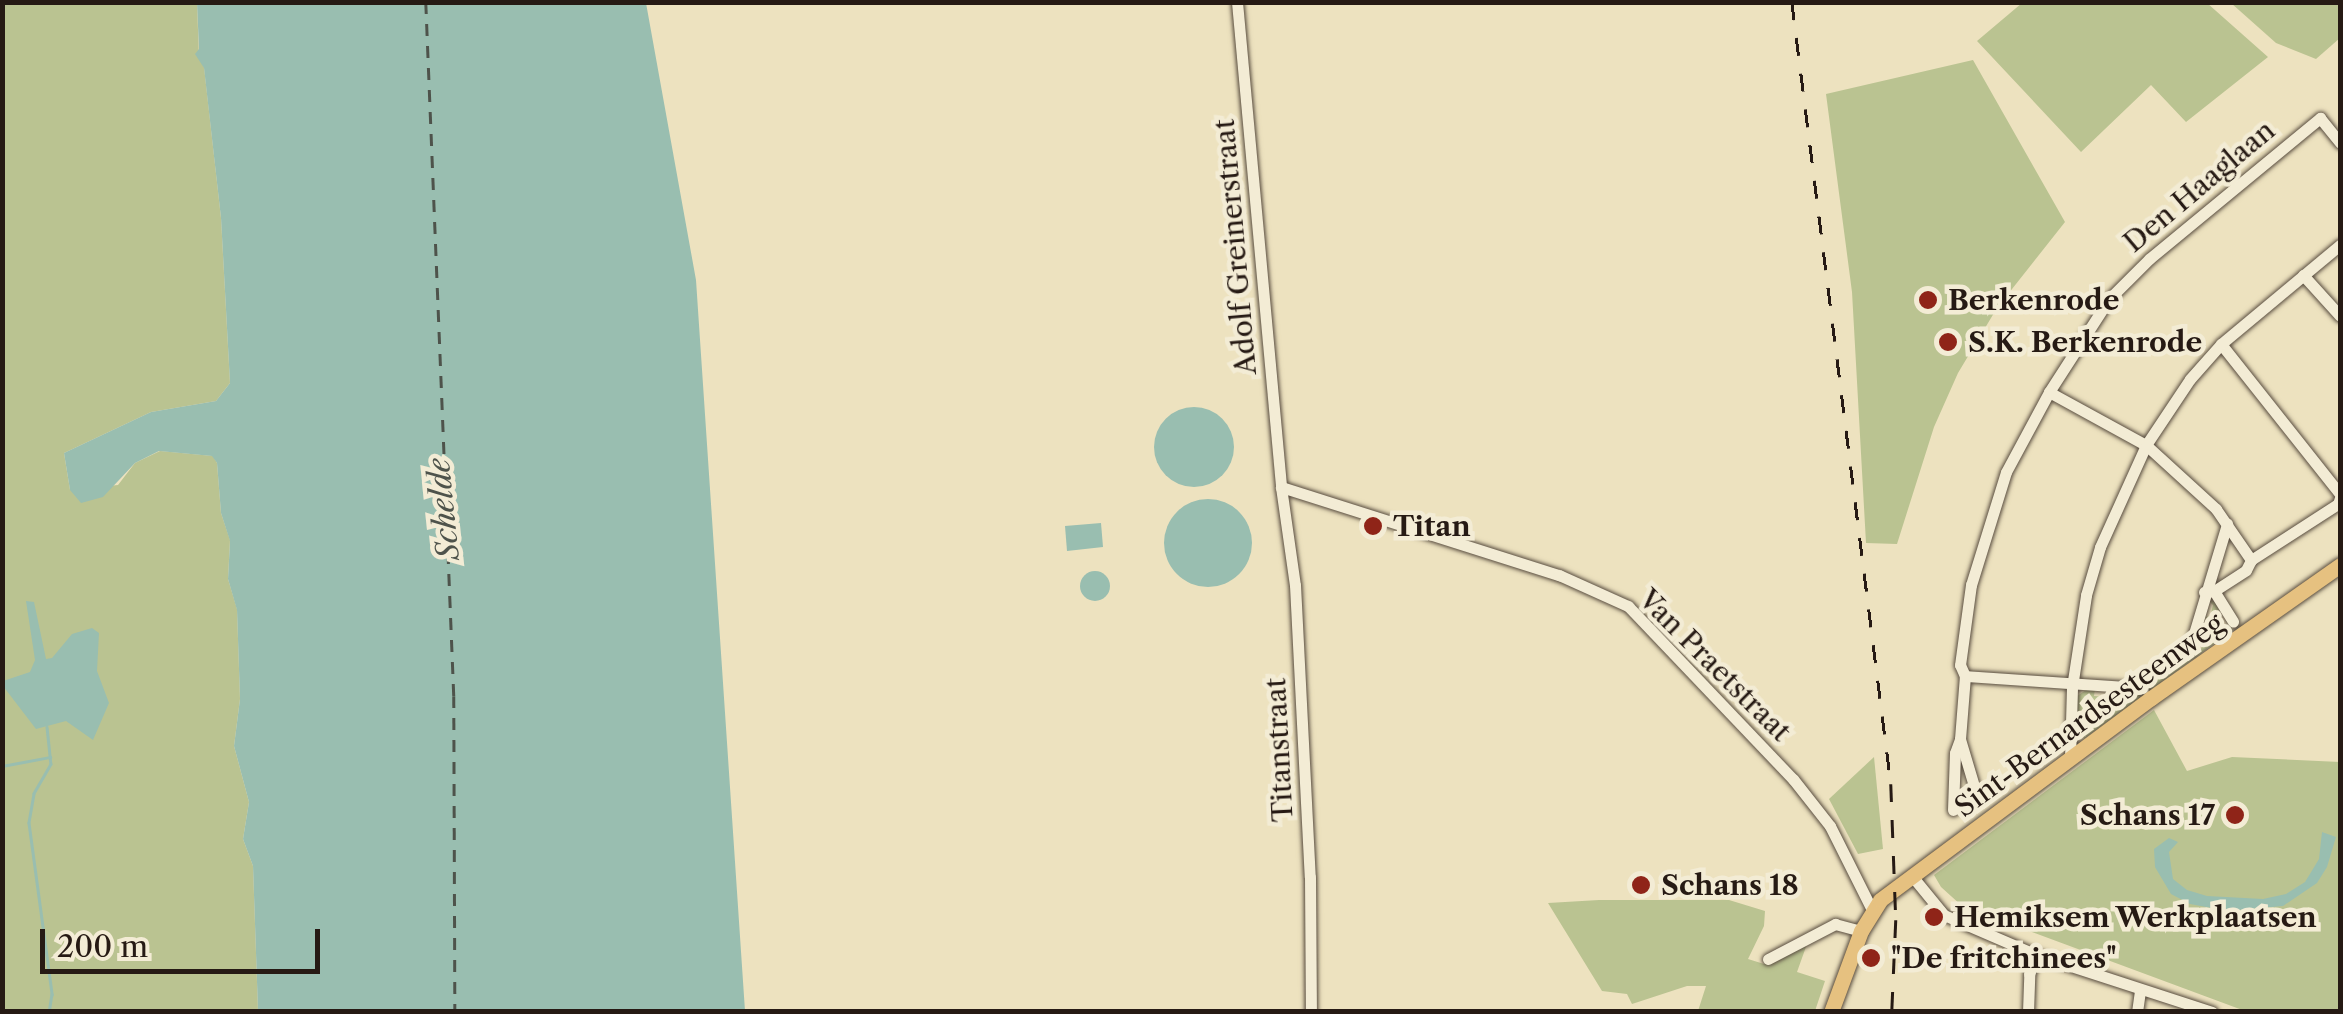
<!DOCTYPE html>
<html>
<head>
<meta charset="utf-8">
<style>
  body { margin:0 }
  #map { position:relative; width:2343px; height:1014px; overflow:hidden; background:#ede2bf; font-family:"Libre Caslon Text",serif }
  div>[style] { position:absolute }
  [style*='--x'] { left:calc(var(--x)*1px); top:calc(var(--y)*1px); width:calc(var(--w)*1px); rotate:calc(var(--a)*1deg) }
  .green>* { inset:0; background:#bac391 }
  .water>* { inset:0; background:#99beb0 }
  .round { border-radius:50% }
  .stream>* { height:2.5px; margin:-1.25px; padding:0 1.25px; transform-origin:1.25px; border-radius:1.25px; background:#99beb0 }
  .ferry>* { height:2.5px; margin-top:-1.25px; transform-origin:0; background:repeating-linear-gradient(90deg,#4e534b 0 12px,transparent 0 22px) }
  .roads { filter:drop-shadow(0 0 2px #584c3f) drop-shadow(0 0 2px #584c3f) }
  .minor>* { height:11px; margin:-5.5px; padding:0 5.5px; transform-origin:5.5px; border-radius:5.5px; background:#f3ecd5 }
  .major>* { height:15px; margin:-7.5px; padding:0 7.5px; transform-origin:7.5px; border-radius:7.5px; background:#e6c180 }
  .rail>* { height:2.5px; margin-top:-1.25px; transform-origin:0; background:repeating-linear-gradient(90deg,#261a14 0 18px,transparent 0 36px) }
  .dots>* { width:28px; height:28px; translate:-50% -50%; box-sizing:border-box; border:5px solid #f3ecd5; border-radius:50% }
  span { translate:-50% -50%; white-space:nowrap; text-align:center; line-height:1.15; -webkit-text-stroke:9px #f3ecd5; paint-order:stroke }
  .street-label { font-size:28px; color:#261a14 }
  .poi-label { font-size:28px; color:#261a14; font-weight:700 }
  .left { translate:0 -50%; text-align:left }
  .right { translate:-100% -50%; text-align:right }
  .water-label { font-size:30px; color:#4e534b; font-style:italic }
  .frame { position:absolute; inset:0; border:5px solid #261a14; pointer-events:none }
  .scale { position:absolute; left:40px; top:929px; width:280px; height:45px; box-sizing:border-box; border:5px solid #261a14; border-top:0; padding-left:12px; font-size:30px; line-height:35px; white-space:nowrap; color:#261a14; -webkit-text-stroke:8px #f3ecd5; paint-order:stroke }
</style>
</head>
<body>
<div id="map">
  <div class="green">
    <div style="clip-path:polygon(2px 3px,197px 3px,199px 57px,204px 67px,221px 218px,230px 383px,216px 401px,151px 412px,64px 453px,70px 490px,118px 485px,135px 463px,160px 451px,213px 456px,217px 463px,221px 513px,230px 540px,228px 579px,237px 609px,240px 699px,234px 746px,249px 802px,243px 839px,253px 866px,258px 1011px,3px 1011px)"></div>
    <div style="clip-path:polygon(2022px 3px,2207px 3px,2268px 57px,2186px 122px,2151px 85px,2081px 152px,1977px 41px)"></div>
    <div style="clip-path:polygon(2231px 3px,2340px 3px,2340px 38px,2316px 59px,2276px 43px)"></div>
    <div style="clip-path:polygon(1973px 60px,2065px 222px,1997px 308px,1958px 373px,1934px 427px,1897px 544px,1866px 543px,1852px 292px,1826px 94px)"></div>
    <div style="clip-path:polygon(2207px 599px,2214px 601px,2220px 611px,2214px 616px,2222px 627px,2230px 626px,2233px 630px,2085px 738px,2077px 735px,2077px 696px,2089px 688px,2095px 689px,2094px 696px,2108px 697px,2109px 690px,2117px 690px,2117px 697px,2127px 698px,2128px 691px,2145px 689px,2186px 653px,2201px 649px,2209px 621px,2203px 616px,2210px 617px,2213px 605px)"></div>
    <div style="clip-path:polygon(2154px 710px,2187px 771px,2232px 757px,2340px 762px,2340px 1011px,2245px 1011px,1962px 906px,1941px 887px,1934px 875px)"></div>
    <div style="clip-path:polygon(1874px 757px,1883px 849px,1858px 854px,1829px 799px)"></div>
    <div style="clip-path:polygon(1599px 900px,1729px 900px,1765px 911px,1764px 926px,1748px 959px,1764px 964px,1807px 944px,1797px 972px,1825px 981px,1815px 1011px,1698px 1011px,1706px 986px,1687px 986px,1632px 1004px,1627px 994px,1602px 991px,1548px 903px)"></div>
  </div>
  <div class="water">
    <div style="clip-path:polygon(197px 3px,646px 3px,696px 280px,745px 1011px,258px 1011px,253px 866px,243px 839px,249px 802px,234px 746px,240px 699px,237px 610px,228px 579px,230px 541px,221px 513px,217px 463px,212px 456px,159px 451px,135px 463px,103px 497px,81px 503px,70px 490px,64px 453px,151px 412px,216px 401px,230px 383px,221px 218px,204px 68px,195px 54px,199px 49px)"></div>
    <div class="round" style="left:1154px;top:407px;width:80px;height:80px"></div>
    <div class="round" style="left:1164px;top:499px;width:88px;height:88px"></div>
    <div style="clip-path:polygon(1101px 523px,1103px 547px,1067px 551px,1065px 526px)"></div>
    <div class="round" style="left:1080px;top:571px;width:30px;height:30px"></div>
    <div style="clip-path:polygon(26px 601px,34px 602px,46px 659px,52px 658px,72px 634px,92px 628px,99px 633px,97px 671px,109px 703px,93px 740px,66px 721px,36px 729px,3px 686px,3px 681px,30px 672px,35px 660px)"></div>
    <div style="clip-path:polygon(2322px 832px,2336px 837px,2327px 867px,2317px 883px,2283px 906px,2228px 911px,2190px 904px,2171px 894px,2155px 867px,2154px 849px,2169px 838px,2178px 842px,2169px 852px,2173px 879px,2187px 890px,2207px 896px,2263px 899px,2286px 894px,2305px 882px,2319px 859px)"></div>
  </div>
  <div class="stream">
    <div style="--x:47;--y:727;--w:37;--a:84"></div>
    <div style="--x:51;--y:764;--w:34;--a:120"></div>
    <div style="--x:34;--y:794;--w:29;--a:100"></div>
    <div style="--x:29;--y:823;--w:173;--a:82.3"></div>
    <div style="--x:52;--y:994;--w:18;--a:99"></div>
    <div style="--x:2;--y:766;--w:49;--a:-10.6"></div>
  </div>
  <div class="ferry">
    <div style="--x:426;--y:2;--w:695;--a:87.69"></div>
    <div style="--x:454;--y:696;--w:316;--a:89.8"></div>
  </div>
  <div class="roads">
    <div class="minor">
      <div style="--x:1237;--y:2;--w:487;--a:84.8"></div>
      <div style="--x:1281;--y:487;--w:99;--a:81.9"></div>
      <div style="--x:1295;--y:585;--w:292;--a:87.1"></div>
      <div style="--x:1310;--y:877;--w:135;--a:89.6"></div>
      <div style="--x:2303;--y:275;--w:55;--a:47.9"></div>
      <div style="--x:2221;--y:344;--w:191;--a:51.6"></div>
      <div style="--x:2049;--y:392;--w:111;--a:28.7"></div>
      <div style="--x:2146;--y:445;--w:95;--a:42.4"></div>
      <div style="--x:2216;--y:509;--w:62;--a:55.5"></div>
      <div style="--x:1281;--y:487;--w:292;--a:17.6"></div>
      <div style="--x:1559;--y:575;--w:76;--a:24.2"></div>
      <div style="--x:1628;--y:606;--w:239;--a:46.4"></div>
      <div style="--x:1793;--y:779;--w:60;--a:51.8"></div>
      <div style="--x:1830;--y:826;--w:94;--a:63.4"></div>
      <div style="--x:2214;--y:591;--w:36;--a:58"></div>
      <div style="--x:2204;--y:592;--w:10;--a:-6"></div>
      <div style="--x:2214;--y:591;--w:38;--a:-33"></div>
      <div style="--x:2246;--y:570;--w:11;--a:-63"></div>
      <div style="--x:2251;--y:560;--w:103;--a:-32.8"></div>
      <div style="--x:2338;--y:504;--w:6;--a:-72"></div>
      <div style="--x:2189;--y:650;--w:132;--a:-73.2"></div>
      <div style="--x:1965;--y:676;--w:178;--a:3.9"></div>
      <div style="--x:2070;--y:759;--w:72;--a:-88.4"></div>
      <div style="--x:2072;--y:687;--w:93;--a:-81.3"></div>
      <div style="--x:2086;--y:595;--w:50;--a:-73.7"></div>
      <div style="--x:2100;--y:547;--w:112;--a:-65.7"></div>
      <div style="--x:2146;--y:445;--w:79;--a:-56.3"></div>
      <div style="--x:2190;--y:379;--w:47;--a:-48.5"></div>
      <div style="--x:2221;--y:344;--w:155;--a:-39.8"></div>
      <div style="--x:1974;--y:786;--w:49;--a:-106.6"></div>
      <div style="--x:1960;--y:739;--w:63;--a:-85.5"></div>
      <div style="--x:1965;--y:676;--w:12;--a:-114"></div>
      <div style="--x:1960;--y:665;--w:81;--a:-82.2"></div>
      <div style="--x:1971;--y:585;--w:118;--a:-72.8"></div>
      <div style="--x:2006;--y:472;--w:91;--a:-61.7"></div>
      <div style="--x:2049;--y:392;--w:111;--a:-57.2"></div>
      <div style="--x:2109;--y:299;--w:57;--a:-45"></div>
      <div style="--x:2149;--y:259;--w:222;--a:-39.5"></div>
      <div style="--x:2320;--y:118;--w:32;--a:51"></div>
      <div style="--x:1953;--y:810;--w:57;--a:-88"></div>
      <div style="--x:1955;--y:753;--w:15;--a:-70"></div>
      <div style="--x:1912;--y:876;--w:50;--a:50.6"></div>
      <div style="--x:1944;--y:915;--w:101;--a:23.3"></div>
      <div style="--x:2037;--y:955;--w:184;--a:18"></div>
      <div style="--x:1768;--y:959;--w:76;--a:-27.6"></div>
      <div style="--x:1835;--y:924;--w:27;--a:15"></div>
      <div style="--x:2028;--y:1012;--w:38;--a:-88"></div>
      <div style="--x:2029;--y:974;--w:21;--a:-67"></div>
      <div style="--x:2137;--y:1012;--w:22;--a:-82"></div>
    </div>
    <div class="major">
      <div style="--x:1831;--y:1012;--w:86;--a:-69.7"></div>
      <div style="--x:1861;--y:931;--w:36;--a:-58"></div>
      <div style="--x:1880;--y:900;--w:338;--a:-36.7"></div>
      <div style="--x:2151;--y:698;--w:231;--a:-35.1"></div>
    </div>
  </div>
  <div class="rail">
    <div style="--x:1792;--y:2;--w:788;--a:82.78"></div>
    <div style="--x:1891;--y:784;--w:136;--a:87.9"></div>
    <div style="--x:1896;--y:920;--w:92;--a:92.5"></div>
  </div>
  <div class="dots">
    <div style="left:1928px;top:300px;background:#8f2418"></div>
    <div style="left:1948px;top:342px;background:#8f2418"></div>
    <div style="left:1373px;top:526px;background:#8f2418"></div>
    <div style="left:2235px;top:815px;background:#8f2418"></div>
    <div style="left:1641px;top:885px;background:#8f2418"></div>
    <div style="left:1934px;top:917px;background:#8f2418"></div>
    <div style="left:1871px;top:958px;background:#8f2418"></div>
  </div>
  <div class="street-label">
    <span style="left:2199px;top:186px;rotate:-40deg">Den Haaglaan</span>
    <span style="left:1235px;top:247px;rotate:-95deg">Adolf Greinerstraat</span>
    <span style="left:1715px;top:665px;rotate:45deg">Van Praetstraat</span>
    <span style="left:2089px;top:715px;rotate:-36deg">Sint-Bernardsesteenweg</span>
    <span style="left:1279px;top:750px;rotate:-93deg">Titanstraat</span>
  </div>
  <div class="poi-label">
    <span class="left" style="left:1948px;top:300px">Berkenrode</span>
    <span class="left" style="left:1968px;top:342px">S.K. Berkenrode</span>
    <span class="left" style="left:1393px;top:526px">Titan</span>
    <span class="right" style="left:2215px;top:815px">Schans 17</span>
    <span class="left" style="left:1661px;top:885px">Schans 18</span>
    <span class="left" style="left:1954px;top:917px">Hemiksem Werkplaatsen</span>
    <span class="left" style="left:1891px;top:958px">"De fritchinees"</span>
  </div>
  <div class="water-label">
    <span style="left:444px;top:509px;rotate:-96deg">Schelde</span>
  </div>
  <div class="frame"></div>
  <div class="scale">200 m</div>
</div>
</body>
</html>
